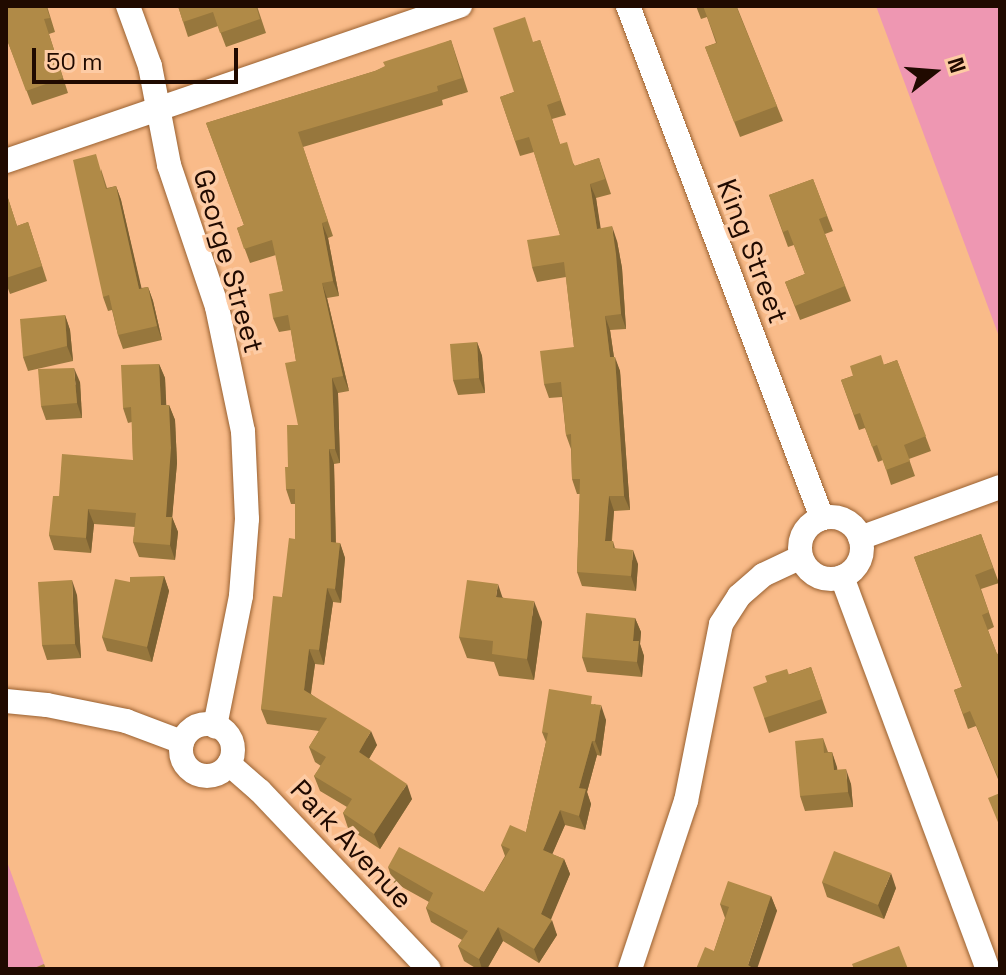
<!DOCTYPE html>
<html>
<head>
<meta charset="utf-8">
<style>
  body { margin:0 }
  #map { position:relative; width:1006px; height:975px; overflow:hidden; background:#f9bb89; font-family:"Space Grotesk",sans-serif }
  div>[style] { position:absolute }
  [style*='--x'] { left:calc(var(--x)*1px); top:calc(var(--y)*1px); width:calc(var(--w)*1px); rotate:calc(var(--a)*1deg) }
  .green>* { inset:0; background:#ee97b2 }
  .roads { filter:drop-shadow(0 0 2px #996131) drop-shadow(0 0 2px #996131) }
  .minor>* { height:24px; margin:-12px; padding:0 12px; transform-origin:12px; border-radius:12px; background:#fff }
  .minor>.ring { margin:-12px; padding:0; box-sizing:content-box; background:none; border:24px solid #fff; border-radius:50% }
  .wall>* { inset:0; background:#97773d }
  .shaded-wall>* { inset:0; background:#7b6132 }
  .building>* { inset:0; background:#b08a47 }
  span { translate:-50% -50%; white-space:nowrap; text-align:center; line-height:1.15; -webkit-text-stroke:7px #fdcba4; paint-order:stroke }
  .street-label { font-size:28px; color:#200a00 }
  .frame { position:absolute; inset:0; border:8px solid #200a00; pointer-events:none }
  .north { position:absolute; left:894px; top:32px; width:80px; height:80px; -webkit-text-stroke:6px #fdcba4; paint-order:stroke; rotate:73deg; font-size:22px; font-weight:700; line-height:32px; text-align:center; color:#200a00 }
  .north::after { content:''; display:block; margin:auto; width:28px; height:36px; background:#200a00; clip-path:polygon(50% 0,100% 100%,50% 72%,0 100%) }
  .scale { position:absolute; left:32px; top:48px; width:206px; height:36px; box-sizing:border-box; border:4px solid #200a00; border-top:0; padding-left:10px; font-size:24px; line-height:28px; white-space:nowrap; color:#200a00; -webkit-text-stroke:6px #fdcba4; paint-order:stroke }
</style>
</head>
<body>
<div id="map">
  <div class="green">
    <div style="clip-path:polygon(876px 6px,1000px 6px,1000px 339px)"></div>
    <div style="clip-path:polygon(6px 859px,46px 969px,6px 969px)"></div>
  </div>
  <div class="roads">
    <div class="minor">
      <div style="--x:128;--y:6;--w:64;--a:69.9"></div>
      <div style="--x:150;--y:66;--w:101;--a:79.1"></div>
      <div style="--x:169;--y:165;--w:150;--a:71.3"></div>
      <div style="--x:217;--y:307;--w:127;--a:78.2"></div>
      <div style="--x:243;--y:431;--w:88;--a:87.4"></div>
      <div style="--x:247;--y:519;--w:77;--a:94.5"></div>
      <div style="--x:241;--y:596;--w:133;--a:101.3"></div>
      <div style="--x:628;--y:6;--w:548;--a:69.25"></div>
      <div style="--x:6;--y:161;--w:480;--a:-18.9"></div>
      <div class="ring" style="left:800px;top:517px;width:38px;height:38px"></div>
      <div style="--x:860;--y:538;--w:149;--a:-20"></div>
      <div style="--x:842;--y:577;--w:418;--a:69.6"></div>
      <div style="--x:6;--y:701;--w:41;--a:5.6"></div>
      <div style="--x:47;--y:705;--w:81;--a:11.4"></div>
      <div style="--x:126;--y:721;--w:60;--a:20.6"></div>
      <div class="ring" style="left:181px;top:724px;width:28px;height:28px"></div>
      <div style="--x:229;--y:764;--w:41;--a:41.1"></div>
      <div style="--x:260;--y:791;--w:245;--a:46.5"></div>
      <div style="--x:630;--y:969;--w:177;--a:-71.6"></div>
      <div style="--x:686;--y:801;--w:180;--a:-78.8"></div>
      <div style="--x:721;--y:624;--w:33;--a:-57"></div>
      <div style="--x:739;--y:596;--w:32;--a:-41"></div>
      <div style="--x:763;--y:575;--w:42;--a:-25.3"></div>
    </div>
  </div>
  <div class="wall">
    <div style="clip-path:polygon(6px 6px,47px 6px,55px 32px,49px 34px,68px 93px,32px 105px,6px 37px)"></div>
    <div style="clip-path:polygon(178px 6px,257px 6px,266px 33px,226px 47px,218px 26px,188px 37px)"></div>
    <div style="clip-path:polygon(696px 6px,741px 6px,737px 7px,783px 121px,740px 137px,705px 47px,716px 43px,707px 17px,701px 19px)"></div>
    <div style="clip-path:polygon(451px 40px,468px 92px,442px 100px,443px 105px,303px 147px,333px 236px,328px 238px,339px 296px,327px 298px,349px 391px,338px 393px,340px 463px,334px 464px,336px 543px,340px 543px,345px 558px,341px 603px,333px 602px,324px 665px,315px 664px,311px 694px,377px 745px,369px 759px,412px 799px,380px 849px,348px 828px,343px 813px,347px 807px,320px 791px,314px 776px,321px 766px,315px 762px,309px 747px,319px 731px,267px 724px,261px 709px,282px 597px,295px 539px,295px 504px,291px 504px,286px 489px,288px 467px,298px 425px,296px 361px,291px 330px,279px 332px,273px 318px,283px 291px,276px 255px,250px 263px,237px 228px,244px 225px,206px 123px,375px 71px)"></div>
    <div style="clip-path:polygon(540px 40px,566px 115px,552px 119px,560px 144px,575px 166px,599px 158px,611px 194px,596px 198px,600px 228px,617px 241px,622px 268px,626px 329px,610px 330px,614px 357px,620px 371px,630px 510px,614px 511px,612px 541px,613px 541px,615px 548px,638px 564px,636px 591px,582px 586px,577px 572px,580px 494px,577px 494px,572px 479px,571px 449px,566px 435px,562px 397px,549px 398px,544px 384px,574px 347px,566px 277px,537px 282px,532px 267px,560px 235px,534px 152px,520px 156px,500px 97px,514px 92px,534px 42px)"></div>
    <div style="clip-path:polygon(101px 169px,107px 188px,116px 186px,121px 200px,141px 288px,148px 287px,153px 301px,162px 340px,123px 349px,118px 335px,112px 310px,108px 311px,103px 297px)"></div>
    <div style="clip-path:polygon(813px 179px,833px 231px,825px 234px,851px 301px,800px 320px,785px 282px,805px 274px,794px 245px,788px 247px,769px 195px)"></div>
    <div style="clip-path:polygon(6px 192px,17px 226px,28px 222px,47px 281px,10px 294px,6px 283px)"></div>
    <div style="clip-path:polygon(65px 315px,70px 330px,73px 361px,28px 371px,23px 357px)"></div>
    <div style="clip-path:polygon(477px 342px,482px 356px,485px 393px,458px 395px,453px 380px)"></div>
    <div style="clip-path:polygon(897px 360px,931px 451px,909px 459px,915px 476px,891px 485px,883px 460px,878px 462px,865px 428px,859px 430px,841px 380px)"></div>
    <div style="clip-path:polygon(159px 364px,165px 378px,166px 405px,169px 405px,175px 420px,177px 463px,172px 517px,178px 532px,175px 560px,139px 557px,133px 542px,135px 527px,94px 524px,91px 553px,54px 550px,49px 535px,59px 496px,133px 460px,132px 422px,128px 423px,123px 408px)"></div>
    <div style="clip-path:polygon(80px 382px,82px 418px,46px 420px,41px 406px)"></div>
    <div style="clip-path:polygon(981px 534px,999px 583px,981px 589px,994px 627px,988px 630px,997px 654px,1000px 653px,1000px 784px,976px 726px,968px 729px,954px 690px,962px 687px,914px 557px)"></div>
    <div style="clip-path:polygon(164px 576px,169px 591px,152px 662px,107px 651px,102px 637px,130px 582px)"></div>
    <div style="clip-path:polygon(77px 595px,81px 658px,47px 660px,42px 645px)"></div>
    <div style="clip-path:polygon(502px 597px,542px 622px,534px 680px,499px 676px,494px 662px,467px 658px,459px 637px)"></div>
    <div style="clip-path:polygon(635px 618px,641px 632px,640px 644px,644px 656px,642px 677px,587px 672px,582px 657px)"></div>
    <div style="clip-path:polygon(811px 667px,827px 713px,769px 733px,764px 718px,767px 682px)"></div>
    <div style="clip-path:polygon(595px 704px,606px 720px,601px 756px,597px 755px,587px 792px,591px 804px,585px 830px,565px 825px,552px 854px,564px 859px,570px 874px,550px 920px,557px 935px,539px 963px,503px 941px,487px 969px,477px 969px,464px 961px,458px 946px,462px 940px,431px 922px,426px 908px,429px 902px,393px 882px,388px 867px,484px 892px,505px 856px,501px 845px,526px 832px,546px 742px,542px 732px)"></div>
    <div style="clip-path:polygon(823px 738px,828px 752px,832px 752px,837px 770px,851px 784px,853px 807px,805px 811px,800px 796px)"></div>
    <div style="clip-path:polygon(822px 882px,896px 888px,884px 919px,827px 897px)"></div>
    <div style="clip-path:polygon(771px 896px,777px 911px,714px 951px,725px 918px,720px 904px)"></div>
  </div>
  <div class="shaded-wall">
    <div style="clip-path:polygon(590px 184px,596px 198px,603px 243px,597px 229px)"></div>
    <div style="clip-path:polygon(116px 186px,121px 200px,145px 303px,139px 289px)"></div>
    <div style="clip-path:polygon(322px 223px,328px 238px,339px 296px,333px 281px)"></div>
    <div style="clip-path:polygon(612px 226px,617px 241px,622px 268px,626px 329px,621px 314px)"></div>
    <div style="clip-path:polygon(322px 283px,327px 298px,349px 391px,343px 376px)"></div>
    <div style="clip-path:polygon(148px 287px,153px 301px,162px 340px,157px 326px)"></div>
    <div style="clip-path:polygon(65px 315px,70px 330px,73px 361px,67px 346px)"></div>
    <div style="clip-path:polygon(605px 316px,610px 330px,616px 372px,610px 357px)"></div>
    <div style="clip-path:polygon(477px 342px,482px 356px,485px 393px,479px 378px)"></div>
    <div style="clip-path:polygon(615px 357px,620px 371px,630px 510px,624px 496px)"></div>
    <div style="clip-path:polygon(159px 364px,165px 378px,167px 420px,161px 405px)"></div>
    <div style="clip-path:polygon(74px 368px,80px 382px,82px 418px,77px 403px)"></div>
    <div style="clip-path:polygon(332px 378px,338px 393px,340px 463px,335px 449px)"></div>
    <div style="clip-path:polygon(169px 405px,175px 420px,177px 463px,171px 531px,166px 517px)"></div>
    <div style="clip-path:polygon(329px 449px,334px 464px,336px 557px,331px 542px)"></div>
    <div style="clip-path:polygon(609px 496px,614px 511px,610px 556px,605px 541px)"></div>
    <div style="clip-path:polygon(88px 509px,94px 524px,91px 553px,86px 538px)"></div>
    <div style="clip-path:polygon(172px 517px,178px 532px,175px 560px,170px 545px)"></div>
    <div style="clip-path:polygon(340px 543px,345px 558px,341px 603px,335px 589px)"></div>
    <div style="clip-path:polygon(633px 550px,638px 564px,636px 591px,631px 576px)"></div>
    <div style="clip-path:polygon(164px 576px,169px 591px,152px 662px,147px 647px)"></div>
    <div style="clip-path:polygon(72px 580px,77px 595px,81px 658px,75px 644px)"></div>
    <div style="clip-path:polygon(498px 584px,505px 605px,496px 597px)"></div>
    <div style="clip-path:polygon(327px 588px,333px 602px,324px 665px,319px 650px)"></div>
    <div style="clip-path:polygon(534px 601px,542px 622px,534px 680px,527px 659px)"></div>
    <div style="clip-path:polygon(635px 618px,641px 632px,640px 644px,644px 656px,642px 677px,637px 662px,633px 641px)"></div>
    <div style="clip-path:polygon(309px 649px,315px 664px,309px 705px,304px 690px)"></div>
    <div style="clip-path:polygon(601px 705px,606px 720px,601px 756px,595px 741px)"></div>
    <div style="clip-path:polygon(371px 731px,377px 745px,364px 767px,359px 752px)"></div>
    <div style="clip-path:polygon(592px 741px,597px 755px,587px 792px,591px 804px,585px 830px,579px 816px,579px 788px)"></div>
    <div style="clip-path:polygon(832px 752px,837px 767px,839px 785px,834px 770px)"></div>
    <div style="clip-path:polygon(846px 769px,851px 784px,853px 807px,848px 792px)"></div>
    <div style="clip-path:polygon(407px 784px,412px 799px,380px 849px,374px 834px)"></div>
    <div style="clip-path:polygon(560px 810px,565px 825px,548px 864px,543px 850px)"></div>
    <div style="clip-path:polygon(564px 859px,570px 874px,547px 929px,541px 914px)"></div>
    <div style="clip-path:polygon(891px 873px,896px 888px,884px 919px,878px 905px)"></div>
    <div style="clip-path:polygon(771px 896px,777px 911px,757px 969px,749px 969px,748px 965px)"></div>
    <div style="clip-path:polygon(552px 920px,557px 935px,539px 963px,534px 949px)"></div>
    <div style="clip-path:polygon(498px 927px,503px 941px,487px 969px,482px 969px,479px 959px)"></div>
  </div>
  <div class="building">
    <div style="clip-path:polygon(6px 6px,46px 6px,50px 18px,44px 19px,63px 78px,26px 91px,6px 37px)"></div>
    <div style="clip-path:polygon(178px 6px,256px 6px,260px 19px,220px 33px,213px 12px,183px 22px)"></div>
    <div style="clip-path:polygon(703px 6px,736px 6px,777px 106px,734px 122px,705px 47px,717px 43px)"></div>
    <div style="clip-path:polygon(525px 17px,533px 42px,540px 40px,561px 100px,547px 105px,560px 144px,567px 142px,574px 166px,599px 158px,605px 179px,590px 184px,597px 229px,612px 226px,616px 254px,621px 314px,605px 316px,610px 357px,615px 357px,624px 496px,609px 496px,605px 541px,613px 541px,613px 548px,633px 550px,631px 576px,577px 572px,580px 479px,572px 479px,571px 434px,566px 435px,561px 382px,544px 384px,540px 351px,574px 347px,564px 262px,532px 267px,527px 240px,560px 235px,529px 137px,515px 141px,500px 97px,514px 92px,493px 28px)"></div>
    <div style="clip-path:polygon(451px 40px,462px 78px,437px 86px,438px 91px,298px 132px,328px 221px,322px 223px,333px 281px,322px 283px,343px 376px,332px 378px,335px 449px,329px 449px,331px 542px,340px 543px,335px 589px,327px 588px,319px 650px,309px 649px,304px 690px,371px 731px,359px 752px,407px 784px,374px 834px,343px 813px,352px 799px,314px 776px,326px 757px,309px 747px,327px 718px,261px 709px,273px 596px,282px 597px,289px 538px,295px 539px,295px 489px,286px 489px,285px 467px,288px 467px,287px 425px,298px 425px,285px 363px,296px 361px,288px 315px,273px 318px,269px 294px,283px 291px,272px 240px,244px 249px,237px 228px,244px 225px,206px 123px,375px 71px,385px 66px,383px 62px)"></div>
    <div style="clip-path:polygon(96px 154px,106px 189px,116px 186px,139px 289px,148px 287px,157px 326px,118px 335px,109px 295px,103px 297px,73px 160px)"></div>
    <div style="clip-path:polygon(813px 179px,827px 216px,819px 219px,845px 286px,795px 306px,785px 282px,805px 274px,788px 230px,783px 232px,769px 195px)"></div>
    <div style="clip-path:polygon(6px 192px,17px 226px,28px 222px,42px 266px,6px 278px)"></div>
    <div style="clip-path:polygon(65px 315px,67px 346px,23px 357px,20px 319px)"></div>
    <div style="clip-path:polygon(477px 342px,479px 378px,453px 380px,450px 344px)"></div>
    <div style="clip-path:polygon(881px 355px,884px 365px,897px 360px,926px 436px,904px 445px,910px 461px,886px 470px,877px 445px,872px 447px,860px 413px,854px 415px,841px 380px,853px 376px,850px 366px)"></div>
    <div style="clip-path:polygon(159px 364px,161px 405px,169px 405px,171px 448px,166px 517px,172px 517px,170px 545px,133px 542px,136px 513px,88px 509px,86px 538px,49px 535px,53px 496px,59px 496px,62px 454px,133px 460px,131px 407px,123px 408px,121px 365px)"></div>
    <div style="clip-path:polygon(74px 368px,77px 403px,41px 406px,38px 369px)"></div>
    <div style="clip-path:polygon(981px 534px,993px 568px,975px 575px,989px 612px,982px 615px,997px 654px,1000px 653px,1000px 782px,970px 711px,963px 714px,954px 690px,962px 687px,914px 557px)"></div>
    <div style="clip-path:polygon(164px 576px,147px 647px,102px 637px,115px 579px,130px 582px,130px 577px)"></div>
    <div style="clip-path:polygon(72px 580px,75px 644px,42px 645px,38px 582px)"></div>
    <div style="clip-path:polygon(467px 580px,498px 584px,496px 597px,534px 601px,527px 659px,492px 654px,493px 641px,459px 637px)"></div>
    <div style="clip-path:polygon(586px 613px,635px 618px,633px 641px,639px 641px,637px 662px,582px 657px)"></div>
    <div style="clip-path:polygon(811px 667px,822px 699px,764px 718px,753px 687px,767px 682px,765px 676px,787px 669px,789px 675px)"></div>
    <div style="clip-path:polygon(549px 689px,592px 696px,591px 704px,601px 705px,595px 741px,592px 741px,579px 788px,586px 789px,579px 816px,560px 810px,543px 850px,564px 859px,541px 914px,552px 920px,534px 949px,498px 927px,479px 959px,458px 946px,468px 931px,426px 908px,433px 893px,388px 867px,399px 847px,484px 892px,510px 849px,501px 845px,510px 825px,526px 832px,548px 733px,542px 732px)"></div>
    <div style="clip-path:polygon(823px 738px,824px 753px,832px 752px,834px 770px,846px 769px,848px 792px,800px 796px,795px 741px)"></div>
    <div style="clip-path:polygon(1000px 793px,1000px 827px,988px 798px)"></div>
    <div style="clip-path:polygon(834px 851px,891px 873px,878px 905px,822px 882px)"></div>
    <div style="clip-path:polygon(728px 881px,771px 896px,748px 965px,753px 968px,753px 969px,696px 969px,705px 947px,714px 951px,729px 907px,720px 904px)"></div>
    <div style="clip-path:polygon(899px 946px,908px 969px,854px 969px,852px 964px)"></div>
    <div style="clip-path:polygon(44px 964px,46px 969px,32px 969px)"></div>
  </div>
  <div class="street-label">
    <span style="left:753px;top:251px;rotate:69deg">King Street</span>
    <span style="left:229px;top:261px;rotate:74deg">George Street</span>
    <span style="left:352px;top:844px;rotate:47deg">Park Avenue</span>
  </div>
  <div class="frame"></div>
  <div class="north">N</div>
  <div class="scale">50 m</div>
</div>
</body>
</html>
